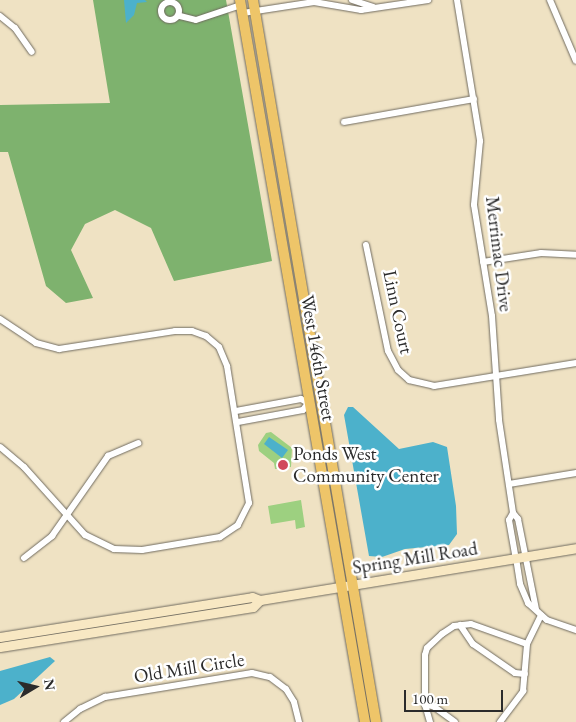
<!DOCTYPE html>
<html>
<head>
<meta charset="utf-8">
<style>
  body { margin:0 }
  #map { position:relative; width:576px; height:722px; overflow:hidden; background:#efe2c3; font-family:"EB Garamond",serif }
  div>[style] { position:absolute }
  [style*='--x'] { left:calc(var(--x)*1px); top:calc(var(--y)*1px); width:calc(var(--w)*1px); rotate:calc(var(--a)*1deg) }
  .green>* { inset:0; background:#9dd080 }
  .forest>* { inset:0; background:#7eb26e }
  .water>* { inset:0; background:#4cb1cb }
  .roads { filter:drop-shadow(0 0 1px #706b60) drop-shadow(0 0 1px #706b60) }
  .street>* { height:6px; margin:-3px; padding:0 3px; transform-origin:3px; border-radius:3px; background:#fff }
  .street>.ring { margin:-3px; padding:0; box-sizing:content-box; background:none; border:6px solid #fff; border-radius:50% }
  .secondary>* { height:9px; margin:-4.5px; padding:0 4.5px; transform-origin:4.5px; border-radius:4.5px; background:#f8e8c3 }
  .primary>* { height:10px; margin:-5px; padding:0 5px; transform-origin:5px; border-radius:5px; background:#eec569 }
  .dots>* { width:14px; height:14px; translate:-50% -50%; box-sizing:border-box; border:2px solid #fff; border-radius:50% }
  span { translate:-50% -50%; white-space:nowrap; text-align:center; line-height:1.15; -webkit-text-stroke:5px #fff; paint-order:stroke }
  .street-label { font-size:19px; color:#2b2b2b }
  .poi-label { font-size:19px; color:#2b2b2b }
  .left { translate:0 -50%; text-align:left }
  .north { position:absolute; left:10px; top:662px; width:50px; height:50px; -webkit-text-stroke:4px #fff; paint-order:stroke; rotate:81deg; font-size:14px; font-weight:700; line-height:20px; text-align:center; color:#2b2b2b }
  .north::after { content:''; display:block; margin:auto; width:18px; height:22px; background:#2b2b2b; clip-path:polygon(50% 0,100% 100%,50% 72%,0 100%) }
  .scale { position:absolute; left:404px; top:690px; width:99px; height:22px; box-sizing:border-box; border:2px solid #2b2b2b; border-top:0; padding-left:6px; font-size:15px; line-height:18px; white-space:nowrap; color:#2b2b2b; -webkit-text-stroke:4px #fff; paint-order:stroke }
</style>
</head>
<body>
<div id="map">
  <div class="green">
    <div style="clip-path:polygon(271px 432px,292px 448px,291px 467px,275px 469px,274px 463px,259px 451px,258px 445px,266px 433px)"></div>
    <div style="clip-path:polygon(301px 500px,305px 527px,296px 529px,295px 520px,271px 524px,268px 506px)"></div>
  </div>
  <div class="forest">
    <div style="clip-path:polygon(93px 0,226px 0,272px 261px,174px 281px,151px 228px,115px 210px,85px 224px,71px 250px,93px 298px,66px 303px,46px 286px,8px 152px,0 152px,0 105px,110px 103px)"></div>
  </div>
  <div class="water">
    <div style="clip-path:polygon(124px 0,145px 0,147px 2px,137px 3px,134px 15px,126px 23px)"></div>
    <div style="clip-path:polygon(348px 407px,353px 407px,399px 449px,433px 442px,447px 447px,456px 506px,457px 534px,449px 545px,405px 549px,382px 557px,369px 556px,344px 415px)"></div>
    <div style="clip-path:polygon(269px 437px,288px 450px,282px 458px,264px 444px)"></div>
    <div style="clip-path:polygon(50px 657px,55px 661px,14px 699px,0 705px,0 671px)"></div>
  </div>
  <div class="roads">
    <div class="street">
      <div style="--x:352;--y:0;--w:22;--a:18"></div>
      <div style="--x:457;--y:0;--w:143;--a:80.7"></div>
      <div style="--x:480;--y:141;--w:64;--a:95.4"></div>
      <div style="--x:474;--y:205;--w:112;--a:80.8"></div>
      <div style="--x:492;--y:316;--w:104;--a:86.1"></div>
      <div style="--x:499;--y:420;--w:94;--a:81.4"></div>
      <div style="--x:513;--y:513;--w:8;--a:50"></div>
      <div style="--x:518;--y:519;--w:92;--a:78.7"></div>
      <div style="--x:550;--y:0;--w:66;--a:66.9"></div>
      <div class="ring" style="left:161px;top:2px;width:12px;height:12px"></div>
      <div style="--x:243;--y:13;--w:72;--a:-8.8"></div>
      <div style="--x:314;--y:2;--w:48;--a:9.7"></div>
      <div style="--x:361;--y:10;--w:68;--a:-8.5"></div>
      <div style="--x:0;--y:16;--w:19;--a:39"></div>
      <div style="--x:15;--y:28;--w:29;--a:55"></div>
      <div style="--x:180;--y:16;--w:16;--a:14"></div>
      <div style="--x:196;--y:20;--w:47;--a:-18.4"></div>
      <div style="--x:344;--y:122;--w:132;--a:-10"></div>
      <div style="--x:366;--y:245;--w:108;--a:78.3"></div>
      <div style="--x:388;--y:351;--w:21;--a:62"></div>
      <div style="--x:398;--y:370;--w:15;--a:42"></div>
      <div style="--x:409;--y:380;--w:26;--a:13"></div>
      <div style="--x:434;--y:386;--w:144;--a:-9.2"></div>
      <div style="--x:483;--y:262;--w:59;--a:-8.8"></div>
      <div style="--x:541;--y:253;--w:35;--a:3"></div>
      <div style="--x:0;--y:319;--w:43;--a:33.7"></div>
      <div style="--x:36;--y:343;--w:24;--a:15"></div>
      <div style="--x:59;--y:349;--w:117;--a:-8.8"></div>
      <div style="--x:175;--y:331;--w:17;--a:0"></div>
      <div style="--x:192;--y:331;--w:15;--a:20"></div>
      <div style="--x:206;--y:336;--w:17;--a:40"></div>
      <div style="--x:219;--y:347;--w:21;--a:67"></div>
      <div style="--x:227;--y:366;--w:139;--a:80.9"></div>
      <div style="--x:249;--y:503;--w:25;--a:117"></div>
      <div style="--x:238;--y:525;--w:22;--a:146"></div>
      <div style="--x:220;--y:537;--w:79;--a:170.5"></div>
      <div style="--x:142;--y:550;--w:28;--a:-178"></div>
      <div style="--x:114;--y:549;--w:32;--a:-154"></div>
      <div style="--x:85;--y:535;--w:91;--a:-131.9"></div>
      <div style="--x:24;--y:467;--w:31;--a:-140"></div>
      <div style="--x:236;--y:411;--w:66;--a:-10.5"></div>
      <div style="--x:301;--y:399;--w:8;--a:30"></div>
      <div style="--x:238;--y:422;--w:66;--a:-10.5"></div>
      <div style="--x:303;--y:410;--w:9;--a:-54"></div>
      <div style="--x:509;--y:484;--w:68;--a:-9.3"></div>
      <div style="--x:513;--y:513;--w:8;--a:120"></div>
      <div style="--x:509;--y:520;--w:39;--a:80"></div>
      <div style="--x:516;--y:558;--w:26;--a:81"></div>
      <div style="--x:520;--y:584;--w:21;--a:67"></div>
      <div style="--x:528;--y:603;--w:25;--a:42"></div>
      <div style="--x:547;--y:620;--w:31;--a:19"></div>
      <div style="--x:24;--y:558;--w:36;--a:-38"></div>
      <div style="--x:52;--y:536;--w:98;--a:-55"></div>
      <div style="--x:108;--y:456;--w:33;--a:-23"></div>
      <div style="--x:460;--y:625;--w:23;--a:56"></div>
      <div style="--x:473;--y:644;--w:51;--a:34.6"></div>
      <div style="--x:515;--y:673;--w:10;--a:6"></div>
      <div style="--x:425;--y:705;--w:8;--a:7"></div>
      <div style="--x:433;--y:706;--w:27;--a:36"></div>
      <div style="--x:64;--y:722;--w:21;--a:-39"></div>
      <div style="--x:80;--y:709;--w:28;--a:-26"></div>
      <div style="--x:105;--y:697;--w:149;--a:-9.3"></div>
      <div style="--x:252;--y:673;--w:18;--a:13"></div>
      <div style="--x:270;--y:677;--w:20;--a:37"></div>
      <div style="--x:286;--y:689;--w:15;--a:58"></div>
      <div style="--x:294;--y:702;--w:21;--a:76"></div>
      <div style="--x:430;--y:722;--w:18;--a:-106"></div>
      <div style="--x:425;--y:705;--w:50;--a:-90"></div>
      <div style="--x:425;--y:655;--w:7;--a:-74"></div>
      <div style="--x:427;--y:648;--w:21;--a:-43"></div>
      <div style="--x:442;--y:634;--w:14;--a:-34"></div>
      <div style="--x:454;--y:626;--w:17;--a:-7"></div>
      <div style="--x:471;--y:624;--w:59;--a:19.7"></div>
      <div style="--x:500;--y:722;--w:39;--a:-53"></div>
      <div style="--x:523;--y:691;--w:47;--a:-85.1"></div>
      <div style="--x:527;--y:644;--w:32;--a:-64"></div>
    </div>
    <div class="secondary">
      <div style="--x:0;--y:637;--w:255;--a:-9"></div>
      <div style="--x:252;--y:597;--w:9;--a:21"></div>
      <div style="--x:260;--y:600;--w:320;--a:-9.3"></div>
      <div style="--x:0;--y:647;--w:256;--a:-9"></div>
      <div style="--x:253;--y:607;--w:10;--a:-45"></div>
    </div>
    <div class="primary">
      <div style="--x:240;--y:0;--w:733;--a:80.18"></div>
      <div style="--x:253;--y:0;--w:732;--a:80.33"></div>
    </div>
  </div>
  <div class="dots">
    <div style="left:283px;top:465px;background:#d1495b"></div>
  </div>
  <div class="street-label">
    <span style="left:499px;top:254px;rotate:83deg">Merrimac Drive</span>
    <span style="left:398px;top:312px;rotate:78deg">Linn Court</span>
    <span style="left:318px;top:358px;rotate:80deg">West 146th Street</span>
    <span style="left:415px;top:558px;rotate:-9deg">Spring Mill Road</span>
    <span style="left:189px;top:668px;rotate:-9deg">Old Mill Circle</span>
  </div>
  <div class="poi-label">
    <span class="left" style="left:293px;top:465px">Ponds West<br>Community Center</span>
  </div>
  <div class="north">N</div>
  <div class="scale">100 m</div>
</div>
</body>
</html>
